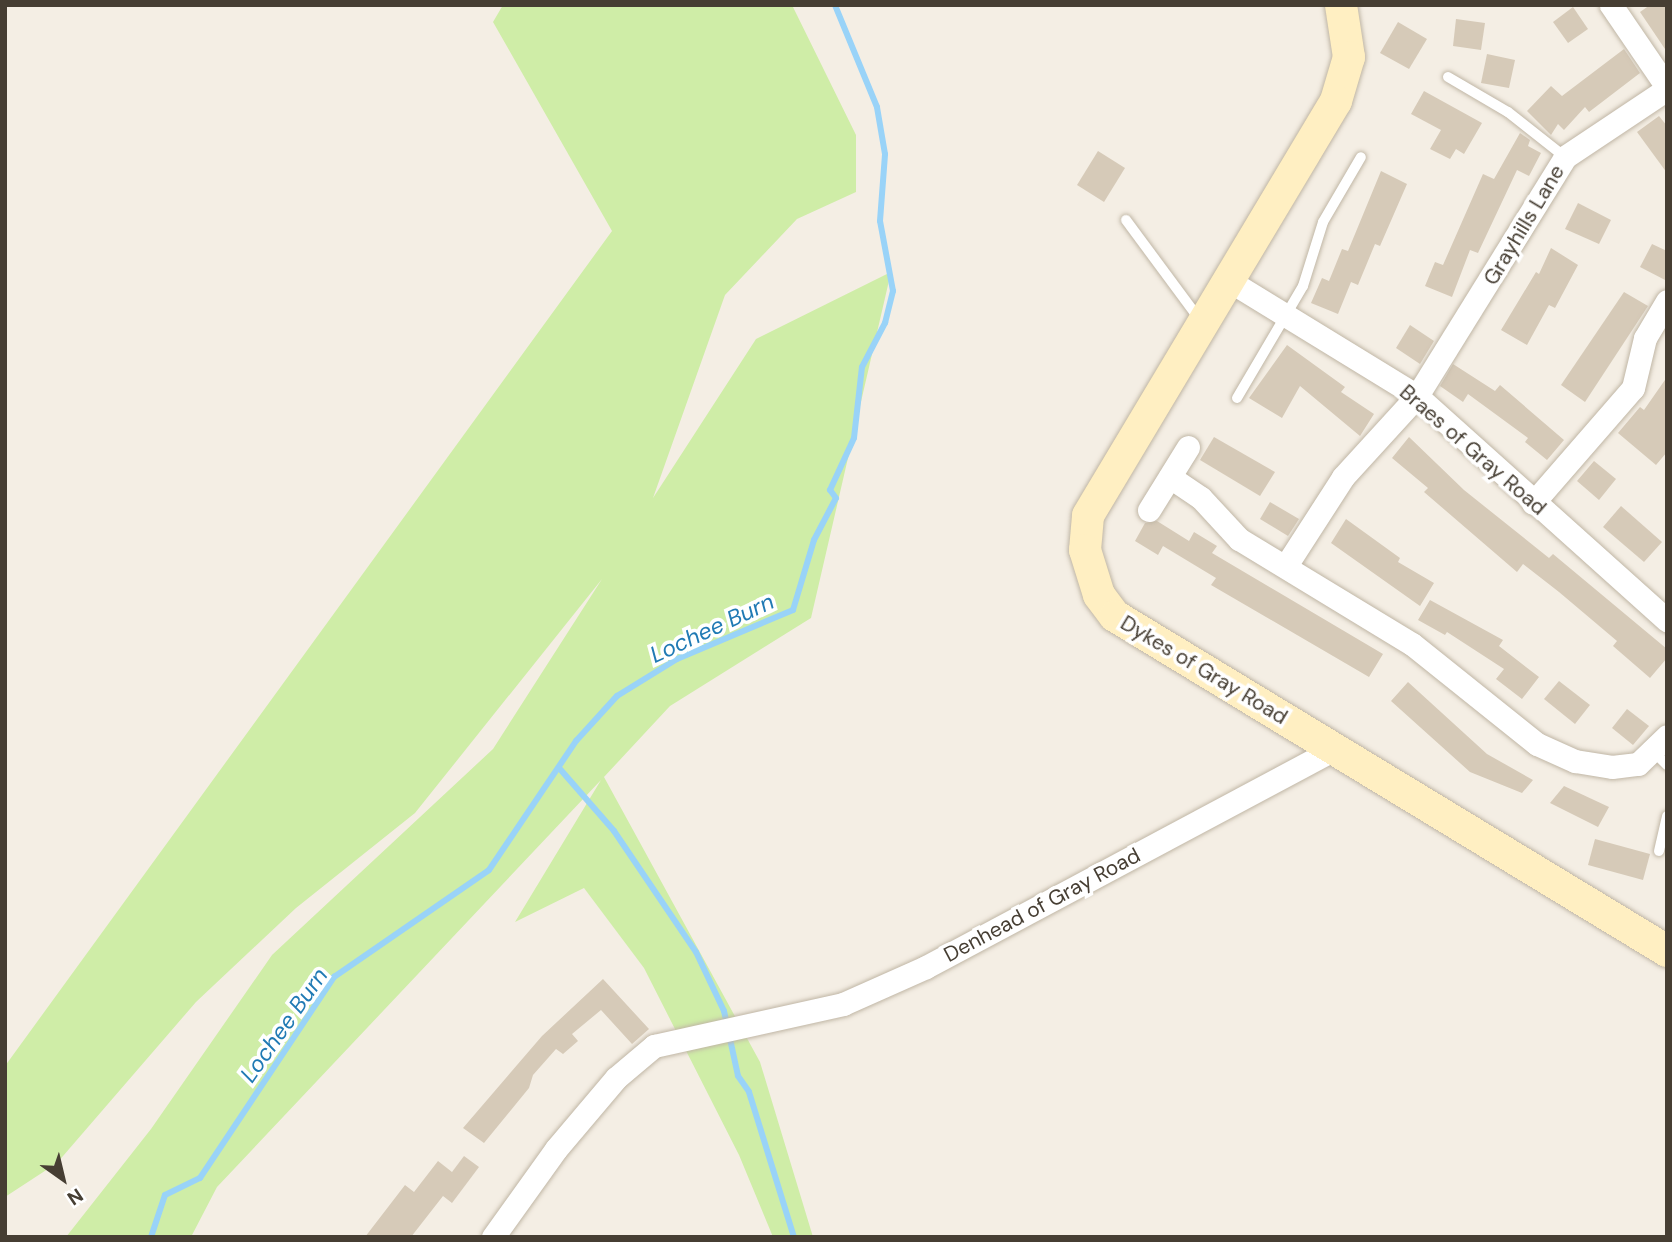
<!DOCTYPE html>
<html>
<head>
<meta charset="utf-8">
<style>
  body { margin:0 }
  #map { position:relative; width:1672px; height:1242px; overflow:hidden; background:#f4eee4; font-family:"DM Sans",sans-serif }
  div>[style] { position:absolute }
  [style*='--x'] { left:calc(var(--x)*1px); top:calc(var(--y)*1px); width:calc(var(--w)*1px); rotate:calc(var(--a)*1deg) }
  .green>* { inset:0; background:#cfeda7 }
  .stream>* { height:6px; margin:-3px; padding:0 3px; transform-origin:3px; border-radius:3px; background:#99d3f8 }
  .building>* { inset:0; background:#d6cab8 }
  .roads { filter:drop-shadow(0 0 2px #c0b6a5) drop-shadow(0 0 2px #c0b6a5) }
  .lane>* { height:10px; margin:-5px; padding:0 5px; transform-origin:5px; border-radius:5px; background:#fff }
  .street>* { height:23px; margin:-11.5px; padding:0 11.5px; transform-origin:11.5px; border-radius:11.5px; background:#fff }
  .secondary>* { height:32px; margin:-16px; padding:0 16px; transform-origin:16px; border-radius:16px; background:#ffefc2 }
  span { translate:-50% -50%; white-space:nowrap; text-align:center; line-height:1.15; -webkit-text-stroke:7px #fff; paint-order:stroke }
  .street-label { font-size:21px; color:#463e33 }
  .water-label { font-size:23px; color:#207ab4; font-style:italic }
  .frame { position:absolute; inset:0; border:7px solid #463e33; pointer-events:none }
  .north { position:absolute; left:28px; top:1144px; width:70px; height:70px; -webkit-text-stroke:5px #fff; paint-order:stroke; rotate:146deg; font-size:19px; font-weight:700; line-height:28px; text-align:center; color:#463e33 }
  .north::after { content:''; display:block; margin:auto; width:24px; height:32px; background:#463e33; clip-path:polygon(50% 0,100% 100%,50% 72%,0 100%) }
</style>
</head>
<body>
<div id="map">
  <div class="green">
    <div style="clip-path:polygon(503px 5px,792px 5px,856px 135px,856px 192px,797px 219px,725px 295px,653px 498px,756px 339px,891px 272px,811px 618px,670px 706px,604px 777px,760px 1062px,813px 1237px,773px 1237px,739px 1155px,644px 968px,584px 888px,515px 922px,601px 780px,217px 1187px,191px 1237px,66px 1237px,151px 1129px,272px 955px,493px 749px,602px 579px,415px 813px,296px 908px,196px 1002px,57px 1163px,5px 1197px,5px 1066px,612px 231px,493px 22px)"></div>
  </div>
  <div class="stream">
    <div style="--x:560;--y:769;--w:82;--a:48.9"></div>
    <div style="--x:614;--y:831;--w:146;--a:55.9"></div>
    <div style="--x:696;--y:952;--w:65;--a:64.6"></div>
    <div style="--x:724;--y:1011;--w:66;--a:77.8"></div>
    <div style="--x:738;--y:1076;--w:19;--a:55"></div>
    <div style="--x:749;--y:1092;--w:152;--a:72.8"></div>
    <div style="--x:151;--y:1237;--w:44;--a:-71.6"></div>
    <div style="--x:165;--y:1195;--w:39;--a:-26"></div>
    <div style="--x:200;--y:1178;--w:242;--a:-56.3"></div>
    <div style="--x:334;--y:977;--w:188;--a:-34.6"></div>
    <div style="--x:489;--y:870;--w:156;--a:-56"></div>
    <div style="--x:576;--y:741;--w:61;--a:-47.7"></div>
    <div style="--x:617;--y:696;--w:70;--a:-31.7"></div>
    <div style="--x:677;--y:659;--w:126;--a:-22.9"></div>
    <div style="--x:793;--y:610;--w:73;--a:-73.3"></div>
    <div style="--x:814;--y:540;--w:47;--a:-62.4"></div>
    <div style="--x:836;--y:498;--w:10;--a:-127"></div>
    <div style="--x:830;--y:490;--w:57;--a:-65.2"></div>
    <div style="--x:854;--y:438;--w:71;--a:-83.6"></div>
    <div style="--x:862;--y:367;--w:50;--a:-62.4"></div>
    <div style="--x:885;--y:323;--w:33;--a:-76"></div>
    <div style="--x:893;--y:291;--w:71;--a:-100.5"></div>
    <div style="--x:880;--y:221;--w:67;--a:-85.7"></div>
    <div style="--x:885;--y:154;--w:48;--a:-99.7"></div>
    <div style="--x:877;--y:107;--w:110;--a:-112.4"></div>
  </div>
  <div class="building">
    <div style="clip-path:polygon(1650px 5px,1667px 5px,1667px 52px,1640px 12px)"></div>
    <div style="clip-path:polygon(1573px 7px,1588px 29px,1568px 43px,1553px 22px)"></div>
    <div style="clip-path:polygon(1456px 19px,1485px 23px,1481px 50px,1453px 46px)"></div>
    <div style="clip-path:polygon(1398px 22px,1427px 39px,1409px 69px,1380px 53px)"></div>
    <div style="clip-path:polygon(1624px 49px,1640px 73px,1589px 112px,1585px 107px,1564px 130px,1558px 124px,1551px 135px,1527px 111px,1551px 86px,1562px 96px)"></div>
    <div style="clip-path:polygon(1487px 54px,1515px 60px,1509px 88px,1481px 83px)"></div>
    <div style="clip-path:polygon(1424px 91px,1482px 123px,1464px 154px,1456px 149px,1450px 159px,1430px 149px,1441px 130px,1411px 114px)"></div>
    <div style="clip-path:polygon(1659px 116px,1667px 126px,1667px 173px,1637px 132px)"></div>
    <div style="clip-path:polygon(1520px 133px,1530px 140px,1528px 146px,1541px 153px,1529px 176px,1517px 170px,1478px 253px,1470px 250px,1452px 297px,1425px 286px,1435px 262px,1443px 265px,1483px 174px,1494px 179px)"></div>
    <div style="clip-path:polygon(1098px 151px,1125px 168px,1104px 202px,1077px 185px)"></div>
    <div style="clip-path:polygon(1381px 171px,1407px 184px,1380px 246px,1375px 244px,1358px 285px,1351px 282px,1338px 314px,1311px 303px,1322px 278px,1329px 281px,1342px 249px,1348px 251px)"></div>
    <div style="clip-path:polygon(1578px 203px,1611px 220px,1599px 244px,1565px 229px)"></div>
    <div style="clip-path:polygon(1652px 244px,1667px 251px,1667px 281px,1640px 267px)"></div>
    <div style="clip-path:polygon(1551px 248px,1578px 265px,1555px 308px,1549px 305px,1527px 345px,1501px 330px,1536px 272px,1539px 274px)"></div>
    <div style="clip-path:polygon(1624px 292px,1648px 306px,1585px 402px,1561px 385px)"></div>
    <div style="clip-path:polygon(1410px 325px,1434px 341px,1420px 364px,1396px 348px)"></div>
    <div style="clip-path:polygon(1287px 345px,1345px 387px,1341px 392px,1374px 414px,1360px 436px,1300px 386px,1282px 418px,1249px 398px)"></div>
    <div style="clip-path:polygon(1453px 364px,1495px 391px,1500px 385px,1564px 440px,1547px 460px,1525px 442px,1528px 438px,1468px 394px,1463px 402px,1440px 386px)"></div>
    <div style="clip-path:polygon(1667px 377px,1667px 452px,1656px 465px,1618px 433px,1640px 407px,1644px 410px)"></div>
    <div style="clip-path:polygon(1214px 437px,1275px 472px,1260px 496px,1200px 460px)"></div>
    <div style="clip-path:polygon(1409px 437px,1464px 490px,1549px 558px,1553px 554px,1667px 649px,1667px 658px,1650px 678px,1613px 646px,1617px 641px,1559px 592px,1523px 564px,1517px 572px,1424px 492px,1428px 488px,1392px 458px)"></div>
    <div style="clip-path:polygon(1594px 461px,1616px 479px,1599px 500px,1577px 481px)"></div>
    <div style="clip-path:polygon(1270px 502px,1299px 519px,1288px 536px,1260px 519px)"></div>
    <div style="clip-path:polygon(1621px 506px,1662px 542px,1644px 562px,1603px 527px)"></div>
    <div style="clip-path:polygon(1346px 519px,1400px 558px,1398px 562px,1434px 583px,1420px 606px,1331px 543px)"></div>
    <div style="clip-path:polygon(1157px 521px,1189px 541px,1194px 532px,1217px 546px,1212px 553px,1383px 654px,1369px 677px,1211px 585px,1216px 578px,1163px 546px,1158px 555px,1135px 541px,1145px 523px)"></div>
    <div style="clip-path:polygon(1430px 600px,1503px 640px,1499px 646px,1539px 677px,1522px 699px,1496px 679px,1504px 669px,1447px 632px,1445px 635px,1418px 620px)"></div>
    <div style="clip-path:polygon(1559px 681px,1590px 705px,1575px 724px,1544px 699px)"></div>
    <div style="clip-path:polygon(1408px 682px,1487px 754px,1533px 780px,1522px 793px,1470px 772px,1391px 701px)"></div>
    <div style="clip-path:polygon(1627px 709px,1649px 726px,1633px 745px,1612px 728px)"></div>
    <div style="clip-path:polygon(1564px 786px,1609px 807px,1598px 827px,1550px 803px)"></div>
    <div style="clip-path:polygon(1595px 839px,1650px 854px,1643px 880px,1588px 865px)"></div>
    <div style="clip-path:polygon(603px 979px,649px 1029px,632px 1044px,601px 1010px,572px 1034px,578px 1041px,563px 1054px,556px 1049px,533px 1075px,529px 1088px,484px 1143px,463px 1128px,542px 1036px)"></div>
    <div style="clip-path:polygon(464px 1156px,479px 1167px,452px 1203px,443px 1196px,411px 1237px,365px 1237px,405px 1185px,414px 1192px,438px 1161px,452px 1172px)"></div>
  </div>
  <div class="roads">
    <div class="lane">
      <div style="--x:1448;--y:77;--w:69;--a:30.3"></div>
      <div style="--x:1508;--y:112;--w:73;--a:38.3"></div>
      <div style="--x:1126;--y:220;--w:124;--a:53.5"></div>
      <div style="--x:1237;--y:398;--w:130;--a:-59.5"></div>
      <div style="--x:1303;--y:286;--w:67;--a:-72.6"></div>
      <div style="--x:1323;--y:222;--w:75;--a:-59.7"></div>
      <div style="--x:1653;--y:751;--w:20;--a:45"></div>
      <div style="--x:1659;--y:851;--w:36;--a:-77"></div>
    </div>
    <div class="street">
      <div style="--x:1611;--y:5;--w:99;--a:55.7"></div>
      <div style="--x:1228;--y:280;--w:222;--a:31.5"></div>
      <div style="--x:1417;--y:396;--w:336;--a:41.9"></div>
      <div style="--x:1170;--y:477;--w:37;--a:34"></div>
      <div style="--x:1201;--y:498;--w:56;--a:47.2"></div>
      <div style="--x:1239;--y:539;--w:202;--a:31.3"></div>
      <div style="--x:1412;--y:644;--w:160;--a:38.7"></div>
      <div style="--x:1537;--y:744;--w:42;--a:24.1"></div>
      <div style="--x:1575;--y:761;--w:37;--a:9"></div>
      <div style="--x:1612;--y:767;--w:26;--a:-7"></div>
      <div style="--x:1638;--y:764;--w:40;--a:-44"></div>
      <div style="--x:1533;--y:503;--w:152;--a:-49"></div>
      <div style="--x:1633;--y:388;--w:51;--a:-76.5"></div>
      <div style="--x:1645;--y:338;--w:43;--a:-59.3"></div>
      <div style="--x:1149;--y:510;--w:74;--a:-58.2"></div>
      <div style="--x:1287;--y:564;--w:103;--a:-57.2"></div>
      <div style="--x:1343;--y:477;--w:110;--a:-47.6"></div>
      <div style="--x:1417;--y:396;--w:281;--a:-58.2"></div>
      <div style="--x:1565;--y:157;--w:123;--a:-33.7"></div>
      <div style="--x:493;--y:1237;--w:108;--a:-54.4"></div>
      <div style="--x:556;--y:1149;--w:93;--a:-49.8"></div>
      <div style="--x:616;--y:1078;--w:50;--a:-40.1"></div>
      <div style="--x:654;--y:1046;--w:194;--a:-12.5"></div>
      <div style="--x:843;--y:1004;--w:91;--a:-24"></div>
      <div style="--x:926;--y:967;--w:463;--a:-28.1"></div>
    </div>
    <div class="secondary">
      <div style="--x:1341;--y:5;--w:53;--a:81.3"></div>
      <div style="--x:1349;--y:57;--w:46;--a:106.5"></div>
      <div style="--x:1336;--y:101;--w:483;--a:120.9"></div>
      <div style="--x:1088;--y:516;--w:34;--a:95"></div>
      <div style="--x:1085;--y:550;--w:47;--a:72.7"></div>
      <div style="--x:1099;--y:595;--w:26;--a:53"></div>
      <div style="--x:1115;--y:616;--w:646;--a:31.25"></div>
    </div>
  </div>
  <div class="street-label">
    <span style="left:1524px;top:225px;rotate:-59deg">Grayhills Lane</span>
    <span style="left:1473px;top:450px;rotate:41deg">Braes of Gray Road</span>
    <span style="left:1204px;top:670px;rotate:31deg">Dykes of Gray Road</span>
    <span style="left:1042px;top:905px;rotate:-28deg">Denhead of Gray Road</span>
  </div>
  <div class="water-label">
    <span style="left:712px;top:628px;rotate:-25deg">Lochee Burn</span>
    <span style="left:284px;top:1025px;rotate:-55deg">Lochee Burn</span>
  </div>
  <div class="frame"></div>
  <div class="north">N</div>
</div>
</body>
</html>
